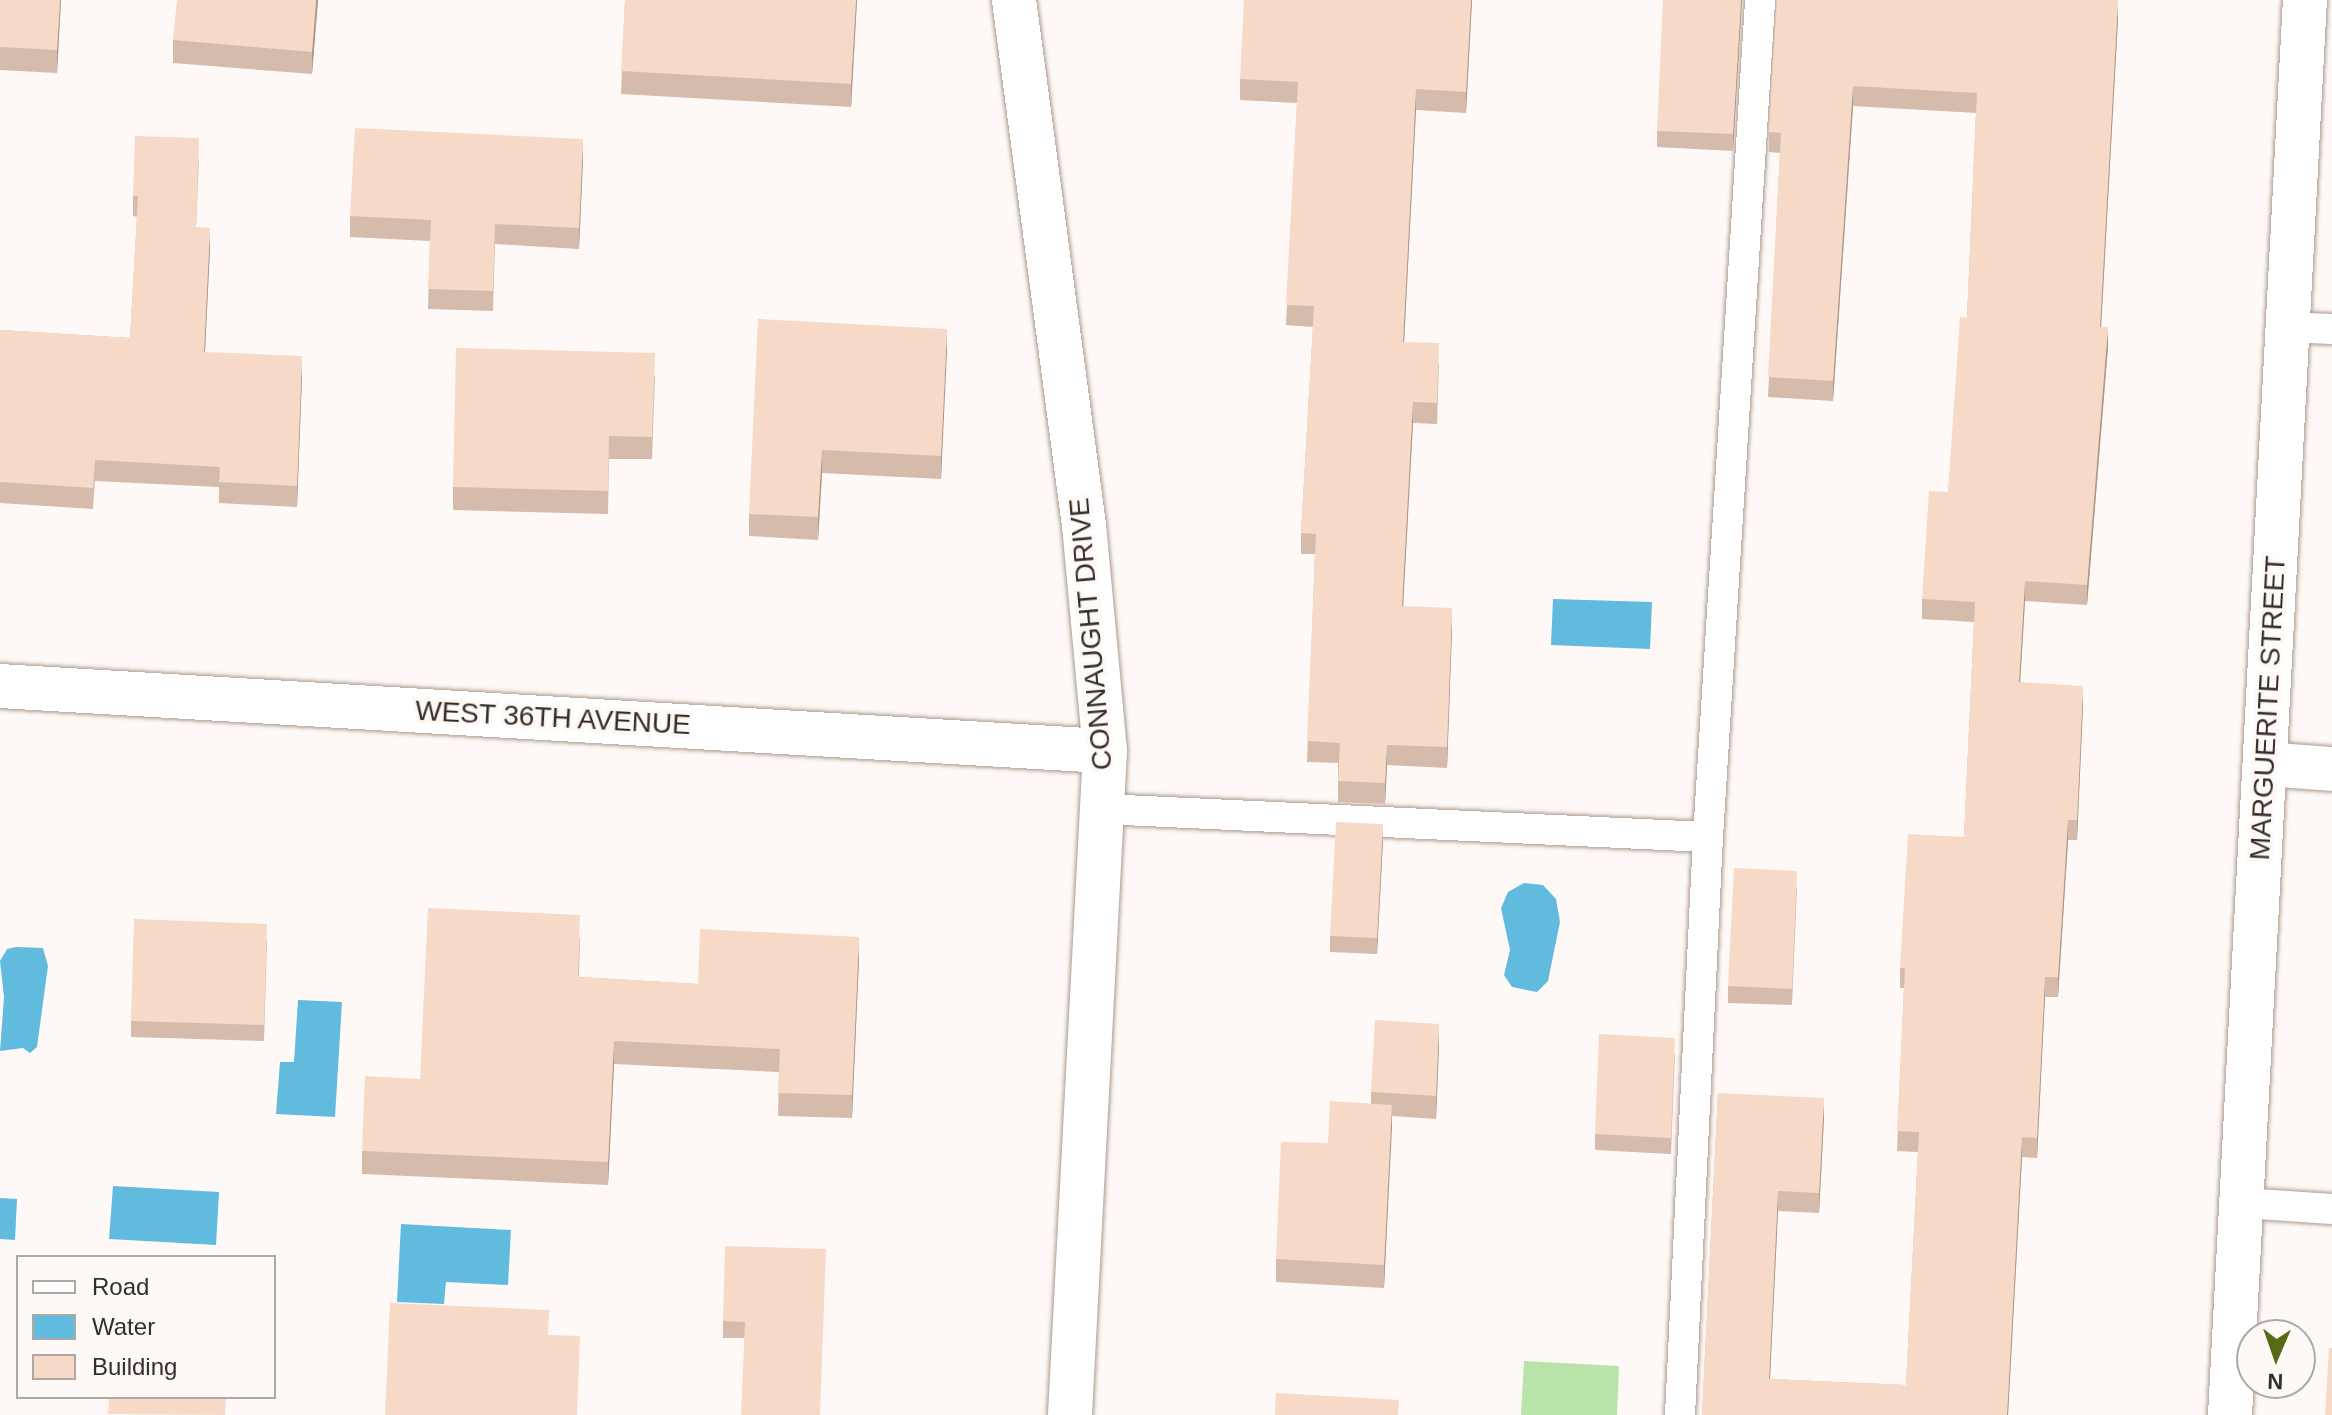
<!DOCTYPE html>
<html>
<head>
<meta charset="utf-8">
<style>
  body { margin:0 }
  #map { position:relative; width:2332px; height:1415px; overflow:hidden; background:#fef9f6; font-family:Arial,sans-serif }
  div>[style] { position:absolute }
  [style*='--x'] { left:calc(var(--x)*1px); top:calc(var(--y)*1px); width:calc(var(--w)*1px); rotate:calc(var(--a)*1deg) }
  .green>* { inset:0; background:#b8e4aa }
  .water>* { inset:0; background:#61bbde }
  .roads { filter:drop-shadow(0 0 2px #ad998c) drop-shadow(0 0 2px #ad998c) }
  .service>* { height:30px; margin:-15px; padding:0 15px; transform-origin:15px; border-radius:15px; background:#fff }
  .minor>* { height:44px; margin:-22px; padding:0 22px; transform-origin:22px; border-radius:22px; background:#fff }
  .wall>* { inset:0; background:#d4bbab }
  .shaded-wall>* { inset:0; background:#ac988b }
  .building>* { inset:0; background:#f6d9c7 }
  span { translate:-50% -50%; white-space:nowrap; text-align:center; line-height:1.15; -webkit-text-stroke:8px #fef9f6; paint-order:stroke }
  .street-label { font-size:28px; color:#362e29 }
  .legend { position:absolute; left:16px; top:1255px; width:260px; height:144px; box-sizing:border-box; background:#fef9f6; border:2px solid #aea8a4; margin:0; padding:10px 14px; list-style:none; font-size:24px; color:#362e29 }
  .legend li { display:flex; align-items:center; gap:16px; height:40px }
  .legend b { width:40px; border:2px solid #aea8a4 }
  .north { position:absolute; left:2236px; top:1319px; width:80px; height:80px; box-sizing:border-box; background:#fef9f6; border:2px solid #aea8a4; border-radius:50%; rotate:182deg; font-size:22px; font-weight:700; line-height:32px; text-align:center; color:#362e29 }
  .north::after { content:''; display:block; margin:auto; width:28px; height:36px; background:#586a16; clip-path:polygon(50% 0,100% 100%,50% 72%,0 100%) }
</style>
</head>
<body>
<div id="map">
  <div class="green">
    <div style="clip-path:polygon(1524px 1361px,1619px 1366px,1617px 1415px,1521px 1415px)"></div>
  </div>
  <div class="water">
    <div style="clip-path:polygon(1553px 599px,1652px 602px,1650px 649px,1551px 645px)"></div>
    <div style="clip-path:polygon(1524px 883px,1543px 885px,1556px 899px,1560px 922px,1548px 981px,1537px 992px,1512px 987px,1504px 975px,1510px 950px,1501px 908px,1508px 892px)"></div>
    <div style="clip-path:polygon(16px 947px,43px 948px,48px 966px,37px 1047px,30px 1053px,23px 1048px,0 1051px,4px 997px,0 961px,7px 949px)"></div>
    <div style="clip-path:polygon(298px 1000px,342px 1002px,335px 1117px,276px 1114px,280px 1062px,294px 1062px)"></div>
    <div style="clip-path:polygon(113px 1186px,219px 1192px,216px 1245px,109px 1239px)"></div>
    <div style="clip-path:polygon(0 1198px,17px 1199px,15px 1240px,0 1239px)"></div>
    <div style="clip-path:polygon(401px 1224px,511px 1230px,508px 1285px,446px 1282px,444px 1304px,397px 1302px)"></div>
  </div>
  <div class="roads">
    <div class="service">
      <div style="--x:2286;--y:327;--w:46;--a:2.5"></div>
      <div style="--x:1102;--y:809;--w:607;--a:2.65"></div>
      <div style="--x:2243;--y:1203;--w:89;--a:3.9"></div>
      <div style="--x:1680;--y:1415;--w:579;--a:-87.23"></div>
      <div style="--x:1708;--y:837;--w:839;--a:-86.44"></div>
    </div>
    <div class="minor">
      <div style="--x:1014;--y:0;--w:530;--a:82.41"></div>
      <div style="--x:1084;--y:525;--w:227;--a:84.7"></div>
      <div style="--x:1105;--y:751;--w:665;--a:93.02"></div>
      <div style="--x:0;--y:686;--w:1107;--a:3.37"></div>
      <div style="--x:2265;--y:764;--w:67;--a:4.3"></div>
      <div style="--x:2230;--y:1415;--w:1417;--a:-86.97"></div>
    </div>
  </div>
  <div class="wall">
    <div style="clip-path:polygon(0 0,61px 0,57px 73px,0 70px)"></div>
    <div style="clip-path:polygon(318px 0,312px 74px,173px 63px,173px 40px)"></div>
    <div style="clip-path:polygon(625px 0,857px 0,851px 107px,621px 94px)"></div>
    <div style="clip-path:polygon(1472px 0,1466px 113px,1416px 110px,1404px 342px,1439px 364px,1437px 424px,1413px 423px,1403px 606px,1452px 629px,1447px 768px,1387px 765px,1385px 804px,1338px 802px,1338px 763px,1307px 762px,1315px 554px,1301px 554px,1301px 533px,1313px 327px,1286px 325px,1297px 103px,1240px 100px,1240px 79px)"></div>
    <div style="clip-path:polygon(1742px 0,1733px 151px,1657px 147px,1657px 131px)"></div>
    <div style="clip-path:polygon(1777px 0,2118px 19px,2101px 327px,2108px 347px,2087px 605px,2025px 601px,2020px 682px,2083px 706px,2077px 840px,2068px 840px,2058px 997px,2045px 997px,2037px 1158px,2022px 1157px,2008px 1415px,1702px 1415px,1718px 1093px,1824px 1118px,1819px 1213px,1778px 1211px,1770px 1379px,1906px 1385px,1918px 1152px,1897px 1151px,1904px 988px,1900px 988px,1900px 968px,1964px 837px,1974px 622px,1922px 619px,1922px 599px,1948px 492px,1967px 318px,1976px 113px,1853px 106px,1833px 401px,1768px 397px,1780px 153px,1769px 152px,1769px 132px)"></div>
    <div style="clip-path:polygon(199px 159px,196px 227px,210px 248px,205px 352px,302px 376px,297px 507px,219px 503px,219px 487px,95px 481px,93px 509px,0 503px,0 330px,130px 338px,137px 217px,133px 216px,133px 196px)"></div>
    <div style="clip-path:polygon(583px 159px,579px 249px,495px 244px,493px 311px,428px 309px,430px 241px,350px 237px,350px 216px)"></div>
    <div style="clip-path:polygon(947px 329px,941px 479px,822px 473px,818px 540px,749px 536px,749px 514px)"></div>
    <div style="clip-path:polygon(655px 376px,652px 459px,609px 459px,608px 514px,453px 510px,453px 487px)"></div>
    <div style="clip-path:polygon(1383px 840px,1377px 954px,1330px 952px,1330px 936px)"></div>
    <div style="clip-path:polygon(1797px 887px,1792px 1005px,1728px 1003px,1728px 986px)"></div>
    <div style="clip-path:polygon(580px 938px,579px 977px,698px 984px,859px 959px,852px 1118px,778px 1116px,779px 1072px,614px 1064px,608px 1185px,362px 1174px,362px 1151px,420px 1079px)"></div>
    <div style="clip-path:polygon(267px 940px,264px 1041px,131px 1037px,131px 1021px)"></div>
    <div style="clip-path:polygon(1439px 1046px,1436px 1119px,1392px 1116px,1384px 1288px,1276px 1282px,1276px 1259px,1371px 1104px,1371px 1092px)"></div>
    <div style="clip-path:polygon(1675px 1054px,1671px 1154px,1595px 1150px,1595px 1134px)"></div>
    <div style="clip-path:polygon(826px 1266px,744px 1338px,723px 1338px,723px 1321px)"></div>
  </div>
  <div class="shaded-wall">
    <div style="clip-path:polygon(60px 0,61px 0,57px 73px,57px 50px)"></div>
    <div style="clip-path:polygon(316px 0,318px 0,312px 74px,312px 52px)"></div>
    <div style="clip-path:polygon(856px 0,857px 0,851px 107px,851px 84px)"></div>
    <div style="clip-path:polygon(1471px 0,1472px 0,1466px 113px,1466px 92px)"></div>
    <div style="clip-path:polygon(1741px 0,1742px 0,1733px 151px,1733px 134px)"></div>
    <div style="clip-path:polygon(2118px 0,2118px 19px,2100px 347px,2100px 327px)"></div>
    <div style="clip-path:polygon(1853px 86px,1853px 106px,1833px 401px,1833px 381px)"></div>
    <div style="clip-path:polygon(1416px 89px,1416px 110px,1403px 363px,1403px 342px)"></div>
    <div style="clip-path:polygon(583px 139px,583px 159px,579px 249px,579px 228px)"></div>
    <div style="clip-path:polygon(210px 228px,210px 248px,204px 372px,204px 352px)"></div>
    <div style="clip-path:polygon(2108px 327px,2108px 347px,2087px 605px,2087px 585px)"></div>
    <div style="clip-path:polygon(947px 329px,947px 352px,941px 479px,941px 456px)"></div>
    <div style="clip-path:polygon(302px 356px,302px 376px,297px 507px,297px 486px)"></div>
    <div style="clip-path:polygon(1413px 402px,1413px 423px,1402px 627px,1402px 606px)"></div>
    <div style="clip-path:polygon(822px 450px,822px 473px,818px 540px,818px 517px)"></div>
    <div style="clip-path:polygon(2025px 581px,2025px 601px,2019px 702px,2019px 682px)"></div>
    <div style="clip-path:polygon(1452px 608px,1452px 629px,1447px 768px,1447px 747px)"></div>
    <div style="clip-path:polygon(2083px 686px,2083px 706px,2077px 840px,2077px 820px)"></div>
    <div style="clip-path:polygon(1387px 745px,1387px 765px,1385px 804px,1385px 783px)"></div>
    <div style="clip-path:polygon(2068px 820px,2068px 840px,2058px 997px,2058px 977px)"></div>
    <div style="clip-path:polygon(1383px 824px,1383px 840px,1377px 954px,1377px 938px)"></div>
    <div style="clip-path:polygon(859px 937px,859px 959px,852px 1118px,852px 1095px)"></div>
    <div style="clip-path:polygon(2045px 977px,2045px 997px,2037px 1158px,2037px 1138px)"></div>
    <div style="clip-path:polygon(1439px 1024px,1439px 1046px,1436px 1119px,1436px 1096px)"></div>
    <div style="clip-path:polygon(614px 1041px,614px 1064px,608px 1185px,608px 1162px)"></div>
    <div style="clip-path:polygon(1824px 1098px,1824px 1118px,1819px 1213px,1819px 1193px)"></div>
    <div style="clip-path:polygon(1392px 1105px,1392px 1128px,1384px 1288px,1384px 1265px)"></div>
    <div style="clip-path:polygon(2022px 1137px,2022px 1157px,2008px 1415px,2007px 1415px)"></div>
    <div style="clip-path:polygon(1778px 1191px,1778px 1211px,1769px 1399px,1769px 1379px)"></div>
  </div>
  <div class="building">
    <div style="clip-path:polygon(0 0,60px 0,57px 50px,0 47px)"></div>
    <div style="clip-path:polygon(177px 0,316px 0,312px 52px,173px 40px)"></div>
    <div style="clip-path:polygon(625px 0,856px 0,851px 84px,621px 71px)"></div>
    <div style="clip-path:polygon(1244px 0,1471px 0,1466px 92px,1416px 89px,1403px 342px,1439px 343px,1437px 403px,1413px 402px,1402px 606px,1452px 608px,1447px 747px,1387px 745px,1385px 783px,1338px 781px,1340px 743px,1307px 741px,1316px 534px,1301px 533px,1314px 306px,1286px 305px,1298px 82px,1240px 79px)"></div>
    <div style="clip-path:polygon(1663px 0,1741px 0,1733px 134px,1657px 131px)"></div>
    <div style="clip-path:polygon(1777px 0,2118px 0,2100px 327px,2108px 327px,2087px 585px,2025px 581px,2019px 682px,2083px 686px,2077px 820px,2068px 820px,2058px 977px,2045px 977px,2037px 1138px,2022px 1137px,2007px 1415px,1702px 1415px,1718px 1093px,1824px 1098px,1819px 1193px,1778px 1191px,1769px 1379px,1906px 1385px,1919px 1132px,1897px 1131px,1905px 968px,1900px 968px,1908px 834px,1964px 837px,1975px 602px,1922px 599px,1929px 491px,1948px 492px,1960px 317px,1967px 318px,1977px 93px,1853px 86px,1833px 381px,1768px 377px,1781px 133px,1769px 132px)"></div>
    <div style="clip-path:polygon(355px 128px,583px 139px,579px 228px,495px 224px,493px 291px,428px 289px,431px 220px,350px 216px)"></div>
    <div style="clip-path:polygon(135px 136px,199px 138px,196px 227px,210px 228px,204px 352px,302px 356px,297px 486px,219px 482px,220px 467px,95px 460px,93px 488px,0 482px,0 330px,130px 338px,138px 196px,133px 196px)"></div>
    <div style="clip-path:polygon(758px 319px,947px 329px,941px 456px,822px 450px,818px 517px,749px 514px)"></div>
    <div style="clip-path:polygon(456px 348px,655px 353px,652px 437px,609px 436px,608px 491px,453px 487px)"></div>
    <div style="clip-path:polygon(1336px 822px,1383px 824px,1377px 938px,1330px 936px)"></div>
    <div style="clip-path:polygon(1734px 868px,1797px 871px,1792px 989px,1728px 986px)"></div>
    <div style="clip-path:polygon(428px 908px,580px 915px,578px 977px,698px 984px,700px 929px,859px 937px,852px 1095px,778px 1093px,780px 1049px,614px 1041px,608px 1162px,362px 1151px,365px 1076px,420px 1079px)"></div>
    <div style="clip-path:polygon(134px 919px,267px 924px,264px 1025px,131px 1021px)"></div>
    <div style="clip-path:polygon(1375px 1020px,1439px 1024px,1436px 1096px,1371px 1092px)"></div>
    <div style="clip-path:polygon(1599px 1034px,1675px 1038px,1671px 1138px,1595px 1134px)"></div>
    <div style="clip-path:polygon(1330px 1101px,1392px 1105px,1384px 1265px,1276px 1259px,1281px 1142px,1328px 1143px)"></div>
    <div style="clip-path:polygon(725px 1246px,826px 1249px,820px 1415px,741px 1415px,745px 1322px,723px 1321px)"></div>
    <div style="clip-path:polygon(390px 1303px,549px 1310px,548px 1335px,580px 1336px,577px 1415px,385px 1415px)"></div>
    <div style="clip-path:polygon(2329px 1348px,2332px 1348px,2332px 1415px,2325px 1415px)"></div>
    <div style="clip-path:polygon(1276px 1393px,1399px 1400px,1398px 1415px,1275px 1415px)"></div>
    <div style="clip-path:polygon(109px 1397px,226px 1397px,225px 1415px,108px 1414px)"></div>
  </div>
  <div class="street-label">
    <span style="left:1091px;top:634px;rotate:-95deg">CONNAUGHT DRIVE</span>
    <span style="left:2268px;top:708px;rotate:-87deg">MARGUERITE STREET</span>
    <span style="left:553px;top:718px;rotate:3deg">WEST 36TH AVENUE</span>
  </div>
  <ul class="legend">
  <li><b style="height:10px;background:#fff"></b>Road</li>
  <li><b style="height:22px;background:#61bbde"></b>Water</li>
  <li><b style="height:22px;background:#f6d9c7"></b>Building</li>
  </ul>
  <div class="north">N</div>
</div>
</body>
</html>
